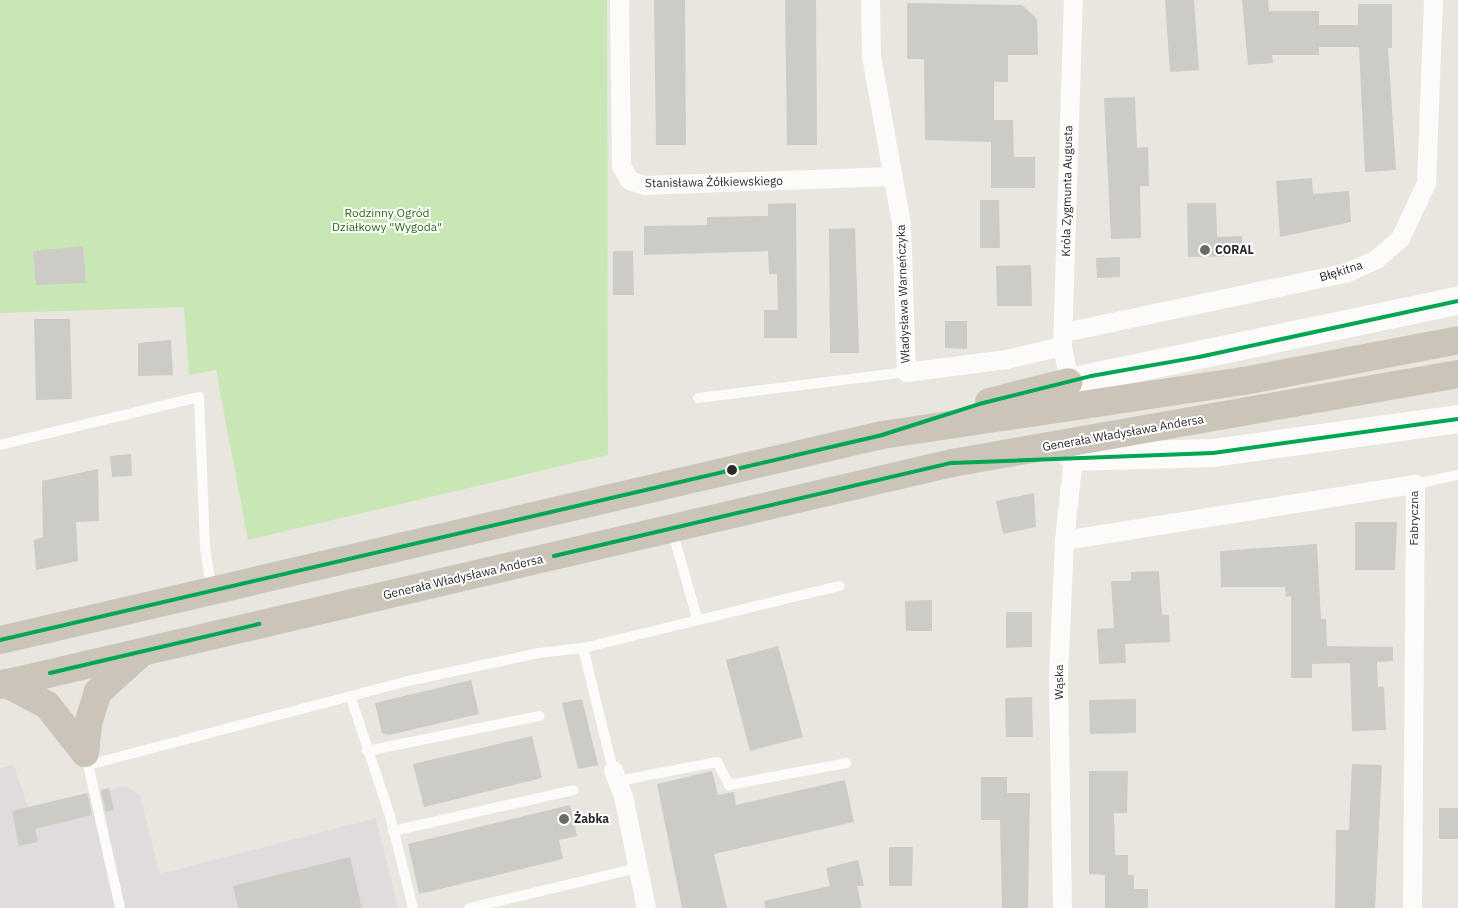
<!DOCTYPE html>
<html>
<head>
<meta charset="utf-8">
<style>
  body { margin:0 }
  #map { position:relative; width:1458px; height:908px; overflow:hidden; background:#e9e5df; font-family:"IBM Plex Sans",sans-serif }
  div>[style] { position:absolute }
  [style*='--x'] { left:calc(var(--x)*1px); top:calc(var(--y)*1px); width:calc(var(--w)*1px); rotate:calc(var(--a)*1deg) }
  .industrial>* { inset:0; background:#e0dcde }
  .green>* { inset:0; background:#c9e7b5 }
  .building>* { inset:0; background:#cdcbc6 }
  .service>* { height:10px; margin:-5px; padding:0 5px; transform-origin:5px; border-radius:5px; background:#fcfbfa }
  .minor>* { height:19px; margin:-9.5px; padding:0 9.5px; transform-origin:9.5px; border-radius:9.5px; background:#fcfbfa }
  .secondary>* { height:28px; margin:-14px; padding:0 14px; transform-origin:14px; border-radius:14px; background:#fcfbfa }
  .trunk>* { height:28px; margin:-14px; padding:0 14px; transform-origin:14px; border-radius:14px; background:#cbc4b9 }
  .bus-1>* { height:4px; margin:-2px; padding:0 2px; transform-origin:2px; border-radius:2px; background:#00a651 }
  .dots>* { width:14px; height:14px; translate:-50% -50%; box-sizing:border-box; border:2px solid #fff; border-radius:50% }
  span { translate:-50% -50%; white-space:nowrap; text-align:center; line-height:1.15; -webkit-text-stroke:4px #fff; paint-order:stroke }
  .street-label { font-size:12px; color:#2a2a2a }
  .park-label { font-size:12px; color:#266d14 }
  .poi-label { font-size:12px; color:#2a2a2a; font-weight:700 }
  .left { translate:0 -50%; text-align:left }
</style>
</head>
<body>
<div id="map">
  <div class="industrial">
    <div style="clip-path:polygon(14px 765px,28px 807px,125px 786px,140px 795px,160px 874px,376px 818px,398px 908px,0 908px,0 768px)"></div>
  </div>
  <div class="green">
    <div style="clip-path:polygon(0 0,607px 0,608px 455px,248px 540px,216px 370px,189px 375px,184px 307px,0 313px)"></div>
  </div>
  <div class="building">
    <div style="clip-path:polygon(654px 0,685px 0,686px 145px,656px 145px)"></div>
    <div style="clip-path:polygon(785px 0,816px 0,817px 145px,787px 145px)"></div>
    <div style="clip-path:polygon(1165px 0,1194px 0,1199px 70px,1170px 72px)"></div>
    <div style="clip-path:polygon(1242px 0,1268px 0,1269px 11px,1319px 11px,1319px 25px,1358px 25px,1358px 4px,1392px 4px,1392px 48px,1388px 48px,1396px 170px,1365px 172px,1359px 47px,1319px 47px,1319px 55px,1272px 55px,1273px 63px,1248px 65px)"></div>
    <div style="clip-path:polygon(907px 3px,1022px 5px,1037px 19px,1038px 55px,1008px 55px,1008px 82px,994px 82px,994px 120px,1013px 120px,1014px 157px,1035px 157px,1035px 188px,991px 188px,991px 142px,925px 140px,924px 59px,907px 59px)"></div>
    <div style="clip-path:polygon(1135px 97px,1137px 148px,1148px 147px,1149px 186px,1140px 186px,1141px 238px,1111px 239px,1104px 98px)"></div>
    <div style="clip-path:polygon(1312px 178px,1313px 194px,1349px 191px,1351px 222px,1280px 237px,1276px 181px)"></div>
    <div style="clip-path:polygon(980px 200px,999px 200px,1000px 248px,980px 248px)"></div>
    <div style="clip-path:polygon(796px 203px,797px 338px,764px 338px,764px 310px,778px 310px,777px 274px,769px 274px,768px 251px,644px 255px,644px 226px,707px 225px,707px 217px,768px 216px,768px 204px)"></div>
    <div style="clip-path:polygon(1187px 203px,1216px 203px,1217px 237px,1242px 236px,1243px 256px,1188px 257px)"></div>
    <div style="clip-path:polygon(855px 228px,859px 353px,830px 353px,829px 229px)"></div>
    <div style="clip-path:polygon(83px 246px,86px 283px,36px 285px,33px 251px)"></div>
    <div style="clip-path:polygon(613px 251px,633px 251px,634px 295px,613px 295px)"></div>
    <div style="clip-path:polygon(1120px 257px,1120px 277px,1097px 278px,1096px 258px)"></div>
    <div style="clip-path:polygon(1031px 265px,1032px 306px,997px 306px,996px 266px)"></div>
    <div style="clip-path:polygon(34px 319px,70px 319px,72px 399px,36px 400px)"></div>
    <div style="clip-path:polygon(945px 321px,967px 321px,967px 349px,945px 348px)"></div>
    <div style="clip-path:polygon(171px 340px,173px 375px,138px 376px,138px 343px)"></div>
    <div style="clip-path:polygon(131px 454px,132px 476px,112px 477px,110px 456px)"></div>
    <div style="clip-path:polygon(98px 469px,99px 521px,76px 522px,78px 561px,36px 570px,34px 540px,43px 537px,42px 481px)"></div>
    <div style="clip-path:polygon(1034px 493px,1036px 527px,1003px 534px,996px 501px)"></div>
    <div style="clip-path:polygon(1355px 522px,1397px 522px,1395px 570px,1355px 570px)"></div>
    <div style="clip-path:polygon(1317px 544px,1321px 619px,1326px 619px,1327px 646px,1393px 647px,1393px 661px,1377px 662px,1378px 687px,1384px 687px,1386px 730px,1352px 731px,1350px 663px,1312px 664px,1312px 678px,1291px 678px,1291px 596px,1286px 597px,1285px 587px,1221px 587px,1220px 551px)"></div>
    <div style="clip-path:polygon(1159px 571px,1162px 615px,1169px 615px,1170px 642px,1125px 644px,1126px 663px,1099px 664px,1097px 629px,1114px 628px,1111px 581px,1131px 581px,1131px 572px)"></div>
    <div style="clip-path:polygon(932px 600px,932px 631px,906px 631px,905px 601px)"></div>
    <div style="clip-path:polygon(1006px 612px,1032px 612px,1032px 647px,1006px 648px)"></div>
    <div style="clip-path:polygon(778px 646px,803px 737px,750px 751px,726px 660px)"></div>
    <div style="clip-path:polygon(471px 680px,479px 714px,389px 735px,382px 733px,375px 703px)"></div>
    <div style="clip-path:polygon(1032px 697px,1033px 737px,1006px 737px,1005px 698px)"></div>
    <div style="clip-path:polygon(582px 699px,598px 765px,578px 769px,562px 703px)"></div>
    <div style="clip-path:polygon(1136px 699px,1136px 733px,1090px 734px,1089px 700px)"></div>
    <div style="clip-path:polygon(532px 736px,542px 778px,424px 807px,413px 764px)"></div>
    <div style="clip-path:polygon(1352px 764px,1382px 765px,1375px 908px,1335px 908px,1336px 830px,1349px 830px)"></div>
    <div style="clip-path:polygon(712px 771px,718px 795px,734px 792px,736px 805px,845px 780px,854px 822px,714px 854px,727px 908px,682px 908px,657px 784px)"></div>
    <div style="clip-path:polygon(1089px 771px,1128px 771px,1127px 813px,1114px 813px,1115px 855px,1128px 855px,1128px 875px,1134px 875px,1134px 889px,1148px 889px,1148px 908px,1105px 908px,1105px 875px,1089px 874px)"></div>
    <div style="clip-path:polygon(981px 777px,1007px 777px,1007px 793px,1030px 793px,1028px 908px,1002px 908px,1000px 820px,981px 820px)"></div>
    <div style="clip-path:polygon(109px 788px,114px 810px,106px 812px,101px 790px)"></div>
    <div style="clip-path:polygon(87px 793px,92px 815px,35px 829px,38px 842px,19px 846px,12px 811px)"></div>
    <div style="clip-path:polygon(570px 805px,577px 836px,559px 840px,563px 859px,419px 894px,408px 844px)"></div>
    <div style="clip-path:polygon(1439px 808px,1458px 808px,1458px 839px,1439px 839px)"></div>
    <div style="clip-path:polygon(889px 847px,913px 847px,912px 886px,889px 886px)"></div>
    <div style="clip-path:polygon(350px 857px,362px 908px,238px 908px,233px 886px)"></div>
    <div style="clip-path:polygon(858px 860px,864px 886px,857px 886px,862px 908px,765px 908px,764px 901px,830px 886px,826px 868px)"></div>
  </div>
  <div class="service">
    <div style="--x:698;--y:398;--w:210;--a:-7.1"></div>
    <div style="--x:0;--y:445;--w:205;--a:-13.6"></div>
    <div style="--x:199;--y:397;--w:149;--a:87.7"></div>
    <div style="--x:205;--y:546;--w:43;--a:82.1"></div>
    <div style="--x:1415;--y:484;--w:44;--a:-11.8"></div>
    <div style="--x:672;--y:530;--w:91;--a:74.1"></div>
    <div style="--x:583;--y:648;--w:264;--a:-13.6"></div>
    <div style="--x:351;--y:698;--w:124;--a:71.7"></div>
    <div style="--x:390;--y:816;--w:95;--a:76"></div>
    <div style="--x:367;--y:751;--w:176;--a:-11.5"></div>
    <div style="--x:87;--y:760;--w:152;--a:77.4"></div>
    <div style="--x:88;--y:765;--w:327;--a:-14.7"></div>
    <div style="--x:404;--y:682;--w:137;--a:-12.2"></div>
    <div style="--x:538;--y:653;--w:45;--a:-6.3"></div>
    <div style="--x:583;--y:648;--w:126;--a:76.2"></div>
    <div style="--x:618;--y:781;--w:101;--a:-10.9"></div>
    <div style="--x:717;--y:762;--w:26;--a:62"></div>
    <div style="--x:729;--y:785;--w:119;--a:-10.6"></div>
    <div style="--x:393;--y:831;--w:185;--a:-12.8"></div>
    <div style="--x:469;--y:908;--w:174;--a:-13.3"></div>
  </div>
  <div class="minor">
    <div style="--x:619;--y:0;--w:166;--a:89.3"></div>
    <div style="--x:621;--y:166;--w:16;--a:60"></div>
    <div style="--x:629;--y:180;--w:16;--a:18"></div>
    <div style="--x:644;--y:185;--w:248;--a:-2.1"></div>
    <div style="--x:870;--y:0;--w:56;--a:89"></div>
    <div style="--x:871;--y:56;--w:170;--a:79.8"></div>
    <div style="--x:901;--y:223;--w:149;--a:88.1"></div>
    <div style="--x:906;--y:372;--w:101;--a:-7.4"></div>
    <div style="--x:1006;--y:359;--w:57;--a:-13.1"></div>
    <div style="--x:1064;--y:332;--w:287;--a:-11.9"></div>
    <div style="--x:1345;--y:273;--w:34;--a:-24"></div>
    <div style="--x:1376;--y:259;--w:32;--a:-41"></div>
    <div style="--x:1400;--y:238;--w:61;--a:-64.7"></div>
    <div style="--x:1426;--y:183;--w:183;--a:-87.8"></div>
    <div style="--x:1069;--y:382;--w:37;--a:-101"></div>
    <div style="--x:1062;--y:346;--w:346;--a:-88.2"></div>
    <div style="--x:1064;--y:540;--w:355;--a:-9.1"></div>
    <div style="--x:1415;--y:484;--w:424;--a:90.4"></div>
    <div style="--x:613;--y:770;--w:28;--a:69"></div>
    <div style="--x:623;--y:796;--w:114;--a:78.4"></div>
    <div style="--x:1062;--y:908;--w:231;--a:-91"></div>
    <div style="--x:1058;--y:677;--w:137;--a:-87.5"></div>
    <div style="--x:1064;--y:540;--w:83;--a:-83.8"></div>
  </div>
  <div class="secondary">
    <div style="--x:1069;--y:382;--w:397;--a:-11.8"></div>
    <div style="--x:1073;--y:457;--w:140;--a:-1.6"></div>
    <div style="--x:1213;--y:453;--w:247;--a:-7.9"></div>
  </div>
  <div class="trunk">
    <div style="--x:989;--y:402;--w:82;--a:-14"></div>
    <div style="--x:0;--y:640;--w:906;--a:-13.08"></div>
    <div style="--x:882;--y:435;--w:366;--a:-8.5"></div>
    <div style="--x:1244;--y:381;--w:218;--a:-10.8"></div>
    <div style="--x:5;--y:683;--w:47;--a:27.6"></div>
    <div style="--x:47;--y:705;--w:61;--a:51.6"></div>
    <div style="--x:0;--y:685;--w:978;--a:-13.13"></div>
    <div style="--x:952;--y:463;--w:514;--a:-9.98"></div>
    <div style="--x:85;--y:753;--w:29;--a:-84"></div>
    <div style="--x:88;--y:724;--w:34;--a:-73"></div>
    <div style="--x:98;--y:692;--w:55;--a:-42.1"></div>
  </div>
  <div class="bus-1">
    <div style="--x:554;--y:556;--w:409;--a:-13.2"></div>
    <div style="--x:952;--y:463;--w:261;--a:-2.2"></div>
    <div style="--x:1213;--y:453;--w:247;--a:-7.9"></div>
    <div style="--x:0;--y:640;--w:906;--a:-13.08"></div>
    <div style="--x:882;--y:435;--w:106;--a:-17.6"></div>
    <div style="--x:983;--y:403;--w:111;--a:-14"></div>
    <div style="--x:1091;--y:376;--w:110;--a:-10"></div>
    <div style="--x:1199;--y:357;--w:265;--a:-12.2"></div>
    <div style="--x:50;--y:673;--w:215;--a:-13.2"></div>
  </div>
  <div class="dots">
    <div style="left:1205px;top:250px;background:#6d6b69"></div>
    <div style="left:732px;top:470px;background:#2a2a2a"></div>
    <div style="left:564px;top:819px;background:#6d6b69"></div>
  </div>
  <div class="street-label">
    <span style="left:714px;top:182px;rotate:-1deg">Stanisława Żółkiewskiego</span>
    <span style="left:1067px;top:191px;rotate:-89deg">Króla Zygmunta Augusta</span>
    <span style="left:1341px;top:271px;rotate:-17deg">Błękitna</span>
    <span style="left:903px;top:294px;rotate:-92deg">Władysława Warneńczyka</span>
    <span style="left:1123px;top:433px;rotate:-10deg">Generała Władysława Andersa</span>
    <span style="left:1414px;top:518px;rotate:-90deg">Fabryczna</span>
    <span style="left:463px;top:577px;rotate:-13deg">Generała Władysława Andersa</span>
    <span style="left:1059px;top:682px;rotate:-90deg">Wąska</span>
  </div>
  <div class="park-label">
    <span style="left:387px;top:220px">Rodzinny Ogród<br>Działkowy "Wygoda"</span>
  </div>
  <div class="poi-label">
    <span class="left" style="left:1215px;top:250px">CORAL</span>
    <span class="left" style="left:574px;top:819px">Żabka</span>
  </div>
</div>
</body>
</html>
